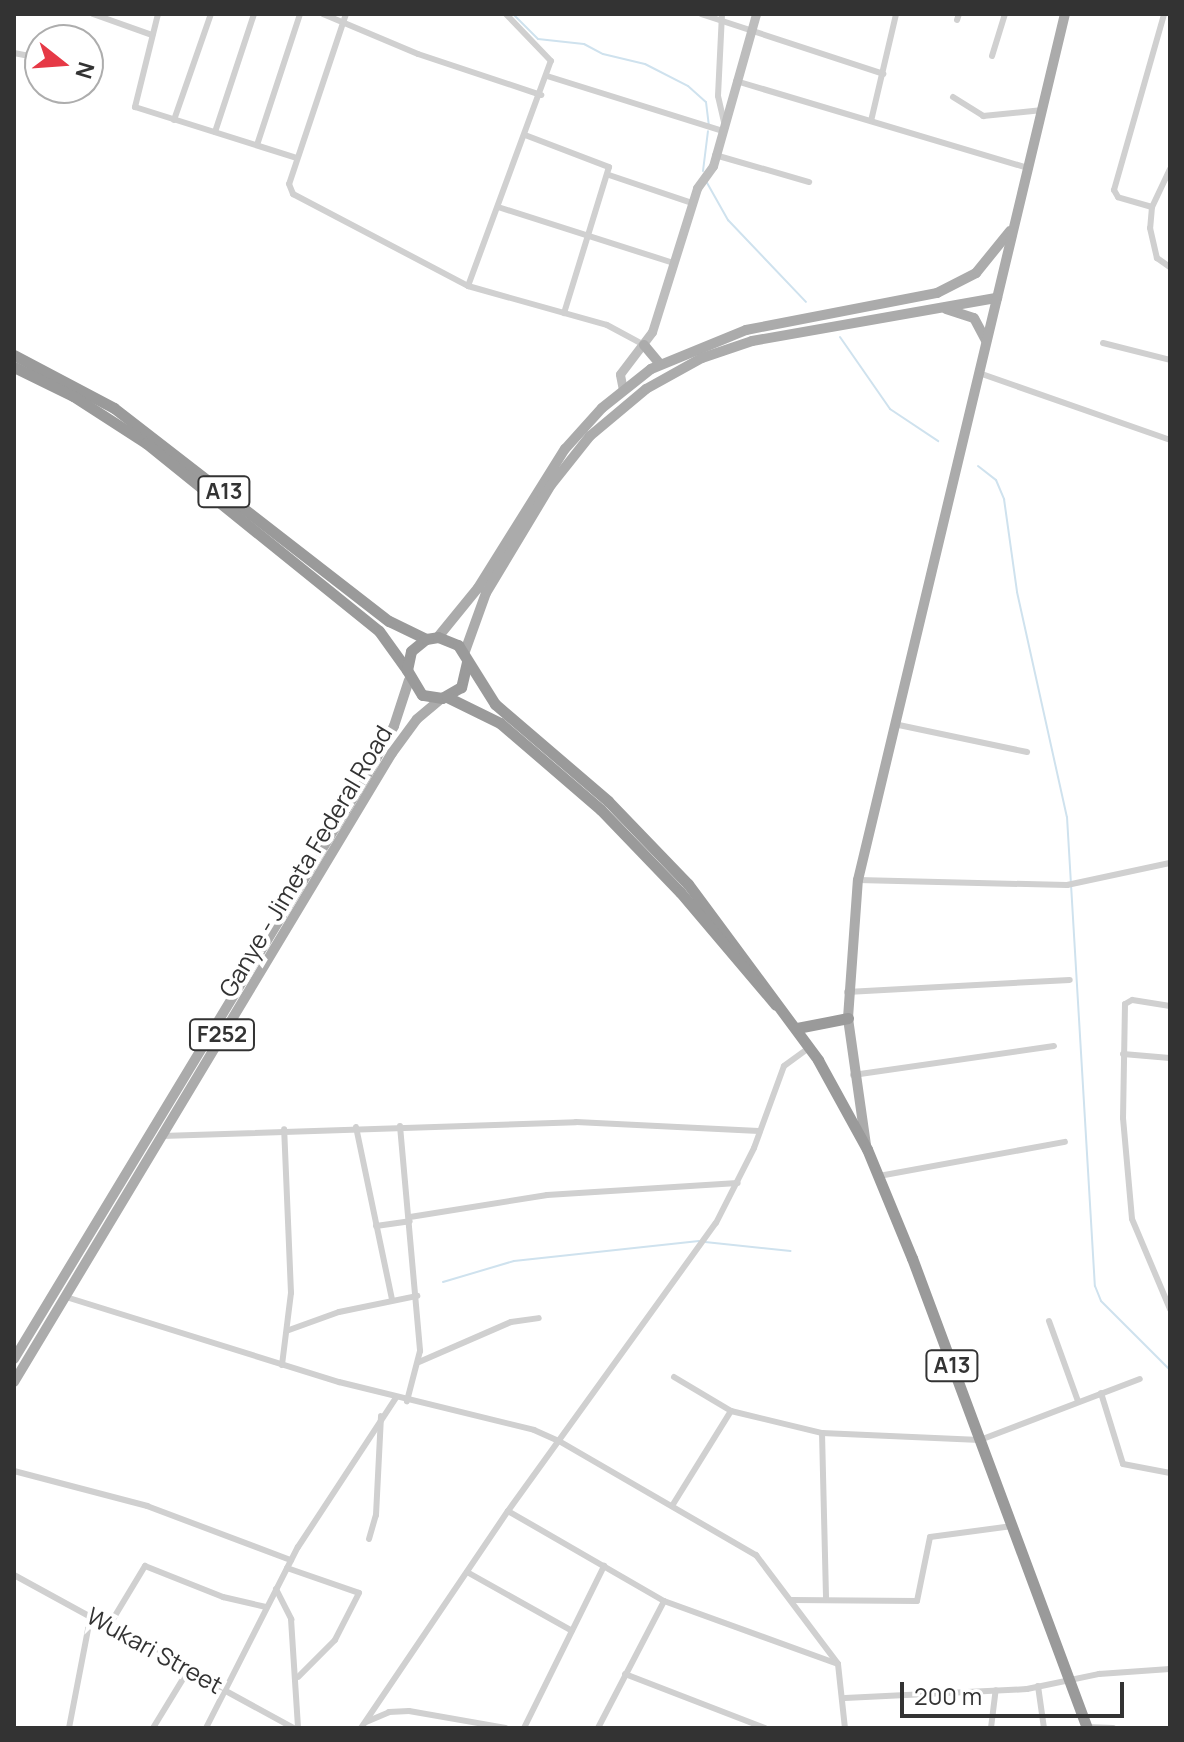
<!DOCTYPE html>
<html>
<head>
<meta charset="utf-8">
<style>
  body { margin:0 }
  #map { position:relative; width:1184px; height:1742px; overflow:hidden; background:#fff; font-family:Manrope,sans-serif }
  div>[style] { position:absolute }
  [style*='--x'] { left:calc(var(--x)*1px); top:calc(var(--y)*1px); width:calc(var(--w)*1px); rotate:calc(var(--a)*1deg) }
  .stream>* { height:2px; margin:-1px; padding:0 1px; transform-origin:1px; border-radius:1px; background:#cfe2ee }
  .street>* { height:6px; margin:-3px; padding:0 3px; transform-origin:3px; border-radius:3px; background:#d0d0d0 }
  .secondary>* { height:9px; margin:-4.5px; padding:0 4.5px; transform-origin:4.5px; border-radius:4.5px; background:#bdbdbd }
  .primary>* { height:10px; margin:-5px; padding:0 5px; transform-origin:5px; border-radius:5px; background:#ababab }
  .highway>* { height:11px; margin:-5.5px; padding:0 5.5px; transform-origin:5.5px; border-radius:5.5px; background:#9a9a9a }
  span { translate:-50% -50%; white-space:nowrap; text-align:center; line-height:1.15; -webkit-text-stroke:8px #fff; paint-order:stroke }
  .shield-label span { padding:2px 6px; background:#fff; border:2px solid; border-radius:6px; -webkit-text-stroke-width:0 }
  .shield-label { font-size:22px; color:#333; font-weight:700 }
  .street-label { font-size:24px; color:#333 }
  .frame { position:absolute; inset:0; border:16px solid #333; pointer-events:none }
  .north { position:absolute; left:24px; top:24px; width:80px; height:80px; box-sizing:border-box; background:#fff; border:2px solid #adadad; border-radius:50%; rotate:107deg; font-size:22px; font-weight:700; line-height:32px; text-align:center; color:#333 }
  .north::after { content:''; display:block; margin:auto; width:28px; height:36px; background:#e63946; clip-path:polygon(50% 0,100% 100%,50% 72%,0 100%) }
  .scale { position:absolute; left:900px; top:1682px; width:224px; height:36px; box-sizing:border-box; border:4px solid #333; border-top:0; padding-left:10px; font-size:24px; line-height:28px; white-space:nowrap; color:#333; -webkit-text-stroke:6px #fff; paint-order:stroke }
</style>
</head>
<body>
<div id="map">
  <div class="stream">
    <div style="--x:513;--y:14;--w:35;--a:45"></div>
    <div style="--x:538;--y:39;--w:46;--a:6.2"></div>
    <div style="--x:584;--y:44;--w:21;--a:28"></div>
    <div style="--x:603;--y:54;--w:43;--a:13.4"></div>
    <div style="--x:645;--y:64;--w:48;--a:27.1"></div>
    <div style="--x:688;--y:86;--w:24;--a:42"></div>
    <div style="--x:706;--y:102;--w:23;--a:83"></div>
    <div style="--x:703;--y:171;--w:40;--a:-82.9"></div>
    <div style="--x:706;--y:181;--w:45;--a:60.6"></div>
    <div style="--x:728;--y:220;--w:113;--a:46.4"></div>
    <div style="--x:840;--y:337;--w:88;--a:55.2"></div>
    <div style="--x:890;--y:409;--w:58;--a:33.7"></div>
    <div style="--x:978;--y:466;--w:23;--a:38"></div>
    <div style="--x:996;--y:480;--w:21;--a:67"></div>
    <div style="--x:1004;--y:499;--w:94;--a:82"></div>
    <div style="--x:1017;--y:592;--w:230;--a:77.5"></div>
    <div style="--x:1067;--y:817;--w:470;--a:86.6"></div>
    <div style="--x:1095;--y:1286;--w:16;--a:68"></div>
    <div style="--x:1101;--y:1301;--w:98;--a:45"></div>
    <div style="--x:705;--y:1242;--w:86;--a:6"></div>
    <div style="--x:443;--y:1282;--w:74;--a:-16.5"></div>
    <div style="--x:514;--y:1261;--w:186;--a:-6.2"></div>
  </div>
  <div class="street">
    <div style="--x:93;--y:14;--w:63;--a:19.6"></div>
    <div style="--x:158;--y:14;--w:96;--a:103.9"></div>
    <div style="--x:135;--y:107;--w:170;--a:17.5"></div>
    <div style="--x:323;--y:14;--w:103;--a:22.8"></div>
    <div style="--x:418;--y:54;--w:130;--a:18.4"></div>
    <div style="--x:346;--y:14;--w:179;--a:108.5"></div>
    <div style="--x:289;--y:184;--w:11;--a:68"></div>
    <div style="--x:293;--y:194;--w:198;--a:27.7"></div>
    <div style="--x:468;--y:286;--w:144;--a:15.7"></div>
    <div style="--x:607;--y:325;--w:42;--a:28.4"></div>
    <div style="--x:701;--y:14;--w:192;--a:18.2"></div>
    <div style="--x:722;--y:14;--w:82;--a:92.8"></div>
    <div style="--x:718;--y:96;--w:27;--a:77"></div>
    <div style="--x:957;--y:20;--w:6;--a:-72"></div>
    <div style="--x:14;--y:53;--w:26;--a:11"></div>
    <div style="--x:992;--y:56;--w:44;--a:-72.8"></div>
    <div style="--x:547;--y:76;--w:183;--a:17.4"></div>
    <div style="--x:736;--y:81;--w:305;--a:16.6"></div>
    <div style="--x:953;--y:97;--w:36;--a:32"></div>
    <div style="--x:983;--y:116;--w:60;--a:-5.7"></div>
    <div style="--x:174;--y:120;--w:112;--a:-70.8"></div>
    <div style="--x:871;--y:121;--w:110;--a:-76.8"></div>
    <div style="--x:215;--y:132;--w:124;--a:-71.7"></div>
    <div style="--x:525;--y:135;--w:90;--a:20.9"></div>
    <div style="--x:609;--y:167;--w:153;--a:107.1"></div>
    <div style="--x:257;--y:145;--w:138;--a:-71.8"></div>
    <div style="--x:715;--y:155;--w:98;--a:16"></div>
    <div style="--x:1170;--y:169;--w:42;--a:115.3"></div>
    <div style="--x:1152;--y:207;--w:21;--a:95"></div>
    <div style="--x:1150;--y:228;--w:31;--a:77"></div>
    <div style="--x:1157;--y:258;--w:16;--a:35"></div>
    <div style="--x:609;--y:175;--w:88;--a:18.6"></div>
    <div style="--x:498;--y:207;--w:185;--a:17.7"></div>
    <div style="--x:1152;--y:207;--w:35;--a:-164"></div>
    <div style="--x:1118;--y:197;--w:8;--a:-120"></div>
    <div style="--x:1114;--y:190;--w:183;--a:-74.1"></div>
    <div style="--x:468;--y:286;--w:240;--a:-69.8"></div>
    <div style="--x:551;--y:61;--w:65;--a:-133.8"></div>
    <div style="--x:1103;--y:343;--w:69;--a:14.2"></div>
    <div style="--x:979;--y:373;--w:202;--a:19.3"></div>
    <div style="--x:894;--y:724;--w:136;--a:11.9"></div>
    <div style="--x:858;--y:880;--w:209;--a:1.4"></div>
    <div style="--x:1067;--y:885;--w:105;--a:-12.1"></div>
    <div style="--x:847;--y:992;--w:223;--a:-3.1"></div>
    <div style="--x:1170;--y:1006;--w:38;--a:-171"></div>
    <div style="--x:1132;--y:1000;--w:8;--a:150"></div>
    <div style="--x:1125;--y:1004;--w:114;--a:91"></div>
    <div style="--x:1123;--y:1118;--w:101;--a:84.9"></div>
    <div style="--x:1132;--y:1219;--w:98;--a:67.1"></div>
    <div style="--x:1123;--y:1054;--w:47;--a:4.9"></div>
    <div style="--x:853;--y:1075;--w:203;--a:-8.2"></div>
    <div style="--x:400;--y:1126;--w:226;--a:84.9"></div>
    <div style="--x:420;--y:1351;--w:52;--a:104.6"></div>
    <div style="--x:356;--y:1127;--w:177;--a:78.2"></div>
    <div style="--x:162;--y:1136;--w:414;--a:-1.9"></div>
    <div style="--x:576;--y:1122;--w:183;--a:2.8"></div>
    <div style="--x:879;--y:1176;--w:189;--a:-10.4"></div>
    <div style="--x:410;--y:1217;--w:139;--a:-9.1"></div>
    <div style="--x:547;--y:1195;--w:191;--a:-3.6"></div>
    <div style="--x:376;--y:1226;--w:34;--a:-8"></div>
    <div style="--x:66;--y:1297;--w:286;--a:17.3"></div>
    <div style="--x:339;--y:1382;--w:201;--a:13.8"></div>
    <div style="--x:534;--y:1430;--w:27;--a:24"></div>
    <div style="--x:559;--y:1441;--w:228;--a:30.1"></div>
    <div style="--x:756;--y:1555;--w:136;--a:53"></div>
    <div style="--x:838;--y:1664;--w:64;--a:83.8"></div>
    <div style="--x:1049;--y:1321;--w:85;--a:70.1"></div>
    <div style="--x:289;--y:1330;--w:53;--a:-19.8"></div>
    <div style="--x:339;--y:1312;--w:80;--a:-11.6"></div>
    <div style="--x:419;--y:1362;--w:100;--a:-23.5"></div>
    <div style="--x:511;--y:1322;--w:28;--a:-8"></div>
    <div style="--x:282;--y:1365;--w:73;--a:-82.9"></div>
    <div style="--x:291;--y:1293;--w:164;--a:-92.4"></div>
    <div style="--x:674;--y:1377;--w:66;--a:30.8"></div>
    <div style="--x:731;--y:1411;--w:94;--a:13.6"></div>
    <div style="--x:822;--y:1433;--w:158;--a:2.5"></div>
    <div style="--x:980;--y:1440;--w:171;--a:-20.9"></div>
    <div style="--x:1101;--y:1393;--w:74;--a:72.8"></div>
    <div style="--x:1123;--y:1464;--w:48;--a:10.8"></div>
    <div style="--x:822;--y:1433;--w:164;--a:88.6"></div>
    <div style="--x:14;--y:1471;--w:138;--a:14.7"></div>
    <div style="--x:147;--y:1506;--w:154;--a:20.6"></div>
    <div style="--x:672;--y:1506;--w:112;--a:-58.2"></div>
    <div style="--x:508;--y:1511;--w:180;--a:30"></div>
    <div style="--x:664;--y:1601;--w:185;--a:19.9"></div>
    <div style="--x:369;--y:1539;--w:25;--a:-74"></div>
    <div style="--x:376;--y:1515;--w:99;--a:-87.1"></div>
    <div style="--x:287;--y:1568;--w:76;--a:19.1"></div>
    <div style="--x:359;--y:1593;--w:53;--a:117.1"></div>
    <div style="--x:335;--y:1640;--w:52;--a:135"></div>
    <div style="--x:467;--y:1572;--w:120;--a:29.3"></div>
    <div style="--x:14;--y:1575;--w:319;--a:28.7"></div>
    <div style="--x:276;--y:1589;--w:34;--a:63"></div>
    <div style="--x:291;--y:1619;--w:109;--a:86.3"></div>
    <div style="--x:792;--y:1600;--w:125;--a:0.5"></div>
    <div style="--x:917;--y:1601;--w:65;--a:-78.5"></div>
    <div style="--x:930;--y:1537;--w:83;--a:-7.6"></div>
    <div style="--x:110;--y:1624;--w:68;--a:-58.9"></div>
    <div style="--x:145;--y:1566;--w:84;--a:21.7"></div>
    <div style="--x:223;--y:1597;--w:44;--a:13.1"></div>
    <div style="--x:625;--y:1674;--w:150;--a:21.1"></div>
    <div style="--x:1038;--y:1686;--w:42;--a:81.9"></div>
    <div style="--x:845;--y:1698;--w:182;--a:-2.8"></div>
    <div style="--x:1027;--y:1689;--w:74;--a:-11.8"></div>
    <div style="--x:1099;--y:1674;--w:71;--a:-4"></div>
    <div style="--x:366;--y:1722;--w:25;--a:-23"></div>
    <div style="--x:389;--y:1712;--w:20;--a:-3"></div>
    <div style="--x:409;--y:1711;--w:98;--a:9.9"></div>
    <div style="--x:1087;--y:1727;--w:26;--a:2"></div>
    <div style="--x:69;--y:1728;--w:116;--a:-79.1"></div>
    <div style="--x:153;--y:1728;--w:69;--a:-58.6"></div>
    <div style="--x:206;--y:1728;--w:203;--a:-63.1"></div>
    <div style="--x:298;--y:1547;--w:178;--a:-56.7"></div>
    <div style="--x:361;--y:1728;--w:262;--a:-55.9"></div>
    <div style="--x:508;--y:1511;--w:355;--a:-54.2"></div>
    <div style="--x:716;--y:1223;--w:84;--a:-63.1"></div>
    <div style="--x:754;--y:1148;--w:87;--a:-69.9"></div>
    <div style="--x:784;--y:1066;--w:32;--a:-36"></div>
    <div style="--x:524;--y:1728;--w:181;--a:-63.7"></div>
    <div style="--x:598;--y:1728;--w:143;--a:-62.5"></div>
    <div style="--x:991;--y:1728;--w:38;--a:-83"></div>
  </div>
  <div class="secondary">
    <div style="--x:623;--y:390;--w:16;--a:-101"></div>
    <div style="--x:620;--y:374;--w:53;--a:-52.7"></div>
    <div style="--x:652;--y:332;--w:151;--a:-72.6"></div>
    <div style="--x:697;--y:188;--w:27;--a:-54"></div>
    <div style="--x:713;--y:166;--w:158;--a:-74.2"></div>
  </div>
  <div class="primary">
    <div style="--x:946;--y:309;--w:29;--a:18"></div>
    <div style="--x:974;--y:318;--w:26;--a:62"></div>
    <div style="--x:644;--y:345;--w:23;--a:50"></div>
    <div style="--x:438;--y:637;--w:63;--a:-50.8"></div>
    <div style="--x:478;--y:588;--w:164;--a:-58"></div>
    <div style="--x:565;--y:449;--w:55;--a:-47.9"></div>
    <div style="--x:602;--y:408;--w:63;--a:-38.5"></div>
    <div style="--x:651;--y:369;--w:103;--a:-22.3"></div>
    <div style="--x:746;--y:330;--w:195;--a:-11"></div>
    <div style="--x:937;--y:293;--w:44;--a:-27.1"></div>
    <div style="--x:976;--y:273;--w:54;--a:-51"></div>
    <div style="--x:464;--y:654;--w:65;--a:-70.2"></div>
    <div style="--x:486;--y:593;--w:126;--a:-59"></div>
    <div style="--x:551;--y:485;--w:63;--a:-51.5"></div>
    <div style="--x:590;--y:436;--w:73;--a:-40"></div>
    <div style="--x:646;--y:389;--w:64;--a:-29"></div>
    <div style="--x:702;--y:358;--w:53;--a:-18.8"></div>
    <div style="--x:752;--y:341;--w:249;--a:-10"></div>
    <div style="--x:866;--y:1145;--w:128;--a:-98.1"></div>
    <div style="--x:848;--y:1018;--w:138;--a:-85.9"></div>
    <div style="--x:858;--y:880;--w:890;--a:-76.56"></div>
    <div style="--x:14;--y:1359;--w:688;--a:-58.85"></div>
    <div style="--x:370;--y:770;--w:50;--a:-61.4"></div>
    <div style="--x:394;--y:726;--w:48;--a:-71.9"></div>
    <div style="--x:14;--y:1382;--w:734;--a:-59"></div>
    <div style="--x:392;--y:753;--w:42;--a:-53.7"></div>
    <div style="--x:417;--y:719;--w:33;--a:-40"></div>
  </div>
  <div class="highway">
    <div style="--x:14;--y:355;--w:113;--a:27.9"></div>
    <div style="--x:114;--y:408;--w:348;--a:37.8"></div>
    <div style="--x:389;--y:621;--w:41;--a:25.9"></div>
    <div style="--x:14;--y:367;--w:66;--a:26.2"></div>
    <div style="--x:73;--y:396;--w:87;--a:32.8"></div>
    <div style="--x:146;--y:443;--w:299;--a:38.9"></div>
    <div style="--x:379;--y:631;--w:48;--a:54.3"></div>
    <div style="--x:467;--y:662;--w:26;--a:103"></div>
    <div style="--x:461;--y:687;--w:22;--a:150"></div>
    <div style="--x:442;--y:698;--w:20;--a:-171"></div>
    <div style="--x:422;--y:695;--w:29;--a:-121"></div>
    <div style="--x:407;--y:670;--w:19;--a:-78"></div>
    <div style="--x:411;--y:651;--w:19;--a:-39"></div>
    <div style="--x:426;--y:639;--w:12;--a:-9"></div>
    <div style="--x:438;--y:637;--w:22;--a:22"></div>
    <div style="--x:458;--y:645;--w:70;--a:57.9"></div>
    <div style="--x:495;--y:704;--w:149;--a:40.6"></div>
    <div style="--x:608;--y:801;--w:115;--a:46.1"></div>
    <div style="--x:688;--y:884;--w:219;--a:53.5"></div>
    <div style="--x:818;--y:1060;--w:102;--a:61.2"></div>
    <div style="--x:867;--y:1149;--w:118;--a:67.6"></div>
    <div style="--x:912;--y:1258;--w:502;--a:69.58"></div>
    <div style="--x:447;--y:697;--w:59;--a:26.1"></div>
    <div style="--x:500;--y:723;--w:133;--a:40.7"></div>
    <div style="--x:601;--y:810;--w:114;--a:46.1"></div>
    <div style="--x:680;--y:892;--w:148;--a:49.7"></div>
    <div style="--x:797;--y:1028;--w:52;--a:-11.1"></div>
  </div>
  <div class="shield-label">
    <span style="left:224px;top:492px">A13</span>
    <span style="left:222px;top:1035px">F252</span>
    <span style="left:952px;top:1366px">A13</span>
  </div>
  <div class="street-label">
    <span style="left:305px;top:861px;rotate:-59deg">Ganye - Jimeta Federal Road</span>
    <span style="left:155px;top:1650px;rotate:29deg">Wukari Street</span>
  </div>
  <div class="frame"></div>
  <div class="north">N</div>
  <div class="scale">200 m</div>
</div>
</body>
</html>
